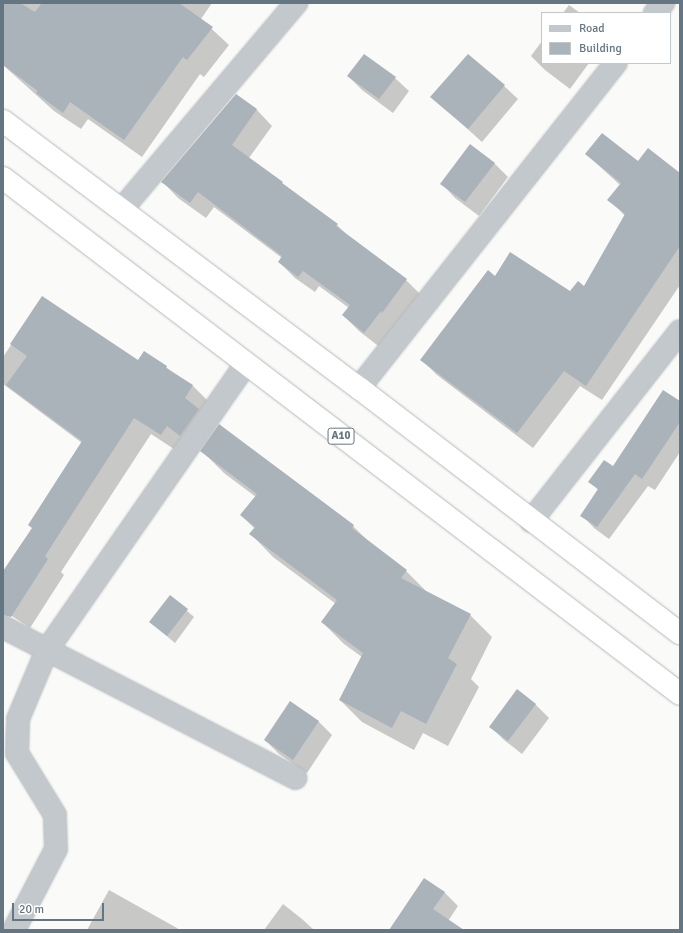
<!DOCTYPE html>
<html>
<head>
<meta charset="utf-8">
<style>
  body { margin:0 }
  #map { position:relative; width:683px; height:933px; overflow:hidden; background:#fafaf8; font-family:Signika,sans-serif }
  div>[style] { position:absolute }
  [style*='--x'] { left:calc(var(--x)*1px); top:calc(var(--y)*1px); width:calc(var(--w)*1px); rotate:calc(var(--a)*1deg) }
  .shadow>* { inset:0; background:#0003 }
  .building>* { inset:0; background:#aab3b9 }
  .roads { filter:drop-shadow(0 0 1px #b4b9bd) drop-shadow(0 0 1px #b4b9bd) }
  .minor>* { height:22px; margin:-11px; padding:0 11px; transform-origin:11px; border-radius:11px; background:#c3c8cc }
  .highway>* { height:22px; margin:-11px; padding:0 11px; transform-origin:11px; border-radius:11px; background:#fff }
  span { translate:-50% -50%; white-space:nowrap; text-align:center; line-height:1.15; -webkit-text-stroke:4px #fff; paint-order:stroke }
  .shield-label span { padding:1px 3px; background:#fff; border:1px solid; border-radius:3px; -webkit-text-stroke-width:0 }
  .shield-label { font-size:11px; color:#657683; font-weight:700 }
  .frame { position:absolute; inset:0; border:4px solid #657683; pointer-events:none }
  .legend { position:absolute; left:541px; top:12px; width:130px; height:52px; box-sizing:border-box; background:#fff; border:1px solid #c1c8cd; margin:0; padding:5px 7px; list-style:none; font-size:12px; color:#657683 }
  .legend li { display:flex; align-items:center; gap:8px; height:20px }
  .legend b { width:20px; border:1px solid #c1c8cd }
  .scale { position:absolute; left:12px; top:903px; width:92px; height:18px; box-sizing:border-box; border:2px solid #657683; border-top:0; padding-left:5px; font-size:12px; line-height:14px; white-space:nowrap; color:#657683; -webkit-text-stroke:3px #fff; paint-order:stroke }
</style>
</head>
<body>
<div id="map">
  <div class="shadow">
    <div style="clip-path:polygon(3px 3px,212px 3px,201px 19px,229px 45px,204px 77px,200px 74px,142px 157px,88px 119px,81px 129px,54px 111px,3px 65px)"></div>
    <div style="clip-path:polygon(569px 5px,580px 13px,563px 13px)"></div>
    <div style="clip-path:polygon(542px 41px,542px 63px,589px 63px,570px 89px,545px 70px,531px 56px)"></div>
    <div style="clip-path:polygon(348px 76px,395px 78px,409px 91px,393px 113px,362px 90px)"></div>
    <div style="clip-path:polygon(504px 86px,518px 99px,482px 142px,432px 97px)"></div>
    <div style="clip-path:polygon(236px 95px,257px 110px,272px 126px,249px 158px,337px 225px,349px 237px,406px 280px,422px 296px,381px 348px,359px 331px,343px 315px,349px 308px,319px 286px,315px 292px,295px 278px,279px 262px,282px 258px,214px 207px,206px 218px,178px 198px,163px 182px)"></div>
    <div style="clip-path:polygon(470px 145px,495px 164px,508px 177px,479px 216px,455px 198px,442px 184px)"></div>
    <div style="clip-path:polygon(586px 154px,638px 162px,680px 174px,680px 285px,602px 400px,580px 386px,533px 448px,437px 375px,422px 360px,496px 277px,571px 293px,584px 287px,625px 216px,609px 199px,620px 185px)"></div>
    <div style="clip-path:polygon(43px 297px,138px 361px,144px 352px,193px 386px,209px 402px,177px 451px,151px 434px,61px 572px,64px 575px,30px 628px,3px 610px,3px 573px,33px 528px,82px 443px,3px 384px,3px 357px)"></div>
    <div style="clip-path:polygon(680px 402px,680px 452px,655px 490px,648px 486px,609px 539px,594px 528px,582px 515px,598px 490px,590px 481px,613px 468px)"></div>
    <div style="clip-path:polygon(202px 451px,353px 526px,374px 547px,406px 571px,428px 593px,470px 615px,492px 637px,471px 679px,479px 687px,448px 746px,423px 733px,414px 750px,362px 722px,340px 700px,362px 657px,344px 644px,322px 622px,336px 604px,273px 557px,251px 534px,255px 529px,241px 515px,256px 497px,224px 473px)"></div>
    <div style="clip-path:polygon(170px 596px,194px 617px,175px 643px,150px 622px)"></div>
    <div style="clip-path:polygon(535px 704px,549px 718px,522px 754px,504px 740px,490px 726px)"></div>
    <div style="clip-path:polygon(318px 721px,332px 735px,307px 773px,279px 754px,265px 740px)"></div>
    <div style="clip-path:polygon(109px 890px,177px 928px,179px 930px,87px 930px)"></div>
    <div style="clip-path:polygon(444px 892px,458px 906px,448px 921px,459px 930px,391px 930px)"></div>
    <div style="clip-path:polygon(283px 904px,302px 919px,314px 930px,264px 930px)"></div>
  </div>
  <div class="building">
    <div style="clip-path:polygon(3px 3px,20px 3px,35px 12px,42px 3px,179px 3px,213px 27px,187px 60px,183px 57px,124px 140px,70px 102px,63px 113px,36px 93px,38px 91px,3px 65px)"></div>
    <div style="clip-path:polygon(364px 54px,396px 77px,379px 99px,347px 76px)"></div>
    <div style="clip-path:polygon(468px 54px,505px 85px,468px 129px,430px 97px)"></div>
    <div style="clip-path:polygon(236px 94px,257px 109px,232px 145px,283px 182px,282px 183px,338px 224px,336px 226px,407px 279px,382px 313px,381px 311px,364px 333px,342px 315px,350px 305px,303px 271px,298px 277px,278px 262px,282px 256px,198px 192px,190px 203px,161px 182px)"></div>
    <div style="clip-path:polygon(602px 133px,638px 161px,648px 148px,680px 173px,680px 246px,586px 386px,564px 371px,517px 433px,420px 360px,488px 270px,495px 276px,510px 252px,570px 291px,578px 281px,584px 286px,625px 214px,607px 200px,621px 183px,585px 154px)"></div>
    <div style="clip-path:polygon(470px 144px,495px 163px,465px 202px,440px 184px)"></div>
    <div style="clip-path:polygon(42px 296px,138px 360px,144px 351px,167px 366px,166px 368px,193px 385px,185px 398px,199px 409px,180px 436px,167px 426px,161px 435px,134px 418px,45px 556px,48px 559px,11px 617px,3px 615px,3px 571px,32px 528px,28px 525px,82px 441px,6px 385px,27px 356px,10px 344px)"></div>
    <div style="clip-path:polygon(663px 390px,680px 401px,680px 422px,642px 479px,635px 474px,597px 527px,580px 516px,598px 489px,588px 482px,604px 460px,613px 466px)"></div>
    <div style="clip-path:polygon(219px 424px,354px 525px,352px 528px,407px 570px,401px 578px,471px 614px,448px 658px,457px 664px,426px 724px,401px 711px,392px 728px,339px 700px,363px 653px,321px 622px,337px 600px,249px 534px,255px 527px,240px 515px,257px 494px,200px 451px)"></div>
    <div style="clip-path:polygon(170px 595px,188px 609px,167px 636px,149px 622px)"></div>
    <div style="clip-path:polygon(517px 689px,536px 704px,508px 741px,489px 727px)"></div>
    <div style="clip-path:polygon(290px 701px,319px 721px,293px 760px,264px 740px)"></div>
    <div style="clip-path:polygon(424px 878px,445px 892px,433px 909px,464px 930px,389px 930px)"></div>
  </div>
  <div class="roads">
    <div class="minor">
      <div style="--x:655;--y:13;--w:13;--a:-51"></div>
      <div style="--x:122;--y:209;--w:270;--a:-49.8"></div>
      <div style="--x:359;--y:388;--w:414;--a:-51.7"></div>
      <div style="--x:531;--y:521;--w:241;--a:-51.9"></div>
      <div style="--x:3;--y:627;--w:329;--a:27.3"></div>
      <div style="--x:14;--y:930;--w:91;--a:-62.6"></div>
      <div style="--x:56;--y:849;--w:34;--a:-92"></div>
      <div style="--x:55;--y:815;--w:73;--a:-121.5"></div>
      <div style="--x:17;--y:753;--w:34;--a:-88"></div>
      <div style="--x:18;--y:719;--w:75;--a:-67.2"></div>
      <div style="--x:47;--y:650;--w:348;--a:-55.2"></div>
    </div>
    <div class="highway">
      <div style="--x:3;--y:121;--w:445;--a:36.9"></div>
      <div style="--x:359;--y:388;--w:404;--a:37.4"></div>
      <div style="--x:3;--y:178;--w:851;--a:37.31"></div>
    </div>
  </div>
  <div class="shield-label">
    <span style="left:341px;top:436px">A10</span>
  </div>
  <div class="frame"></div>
  <ul class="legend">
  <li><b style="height:5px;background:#c3c8cc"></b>Road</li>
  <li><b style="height:11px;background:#aab3b9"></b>Building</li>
  </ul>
  <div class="scale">20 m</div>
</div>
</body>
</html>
